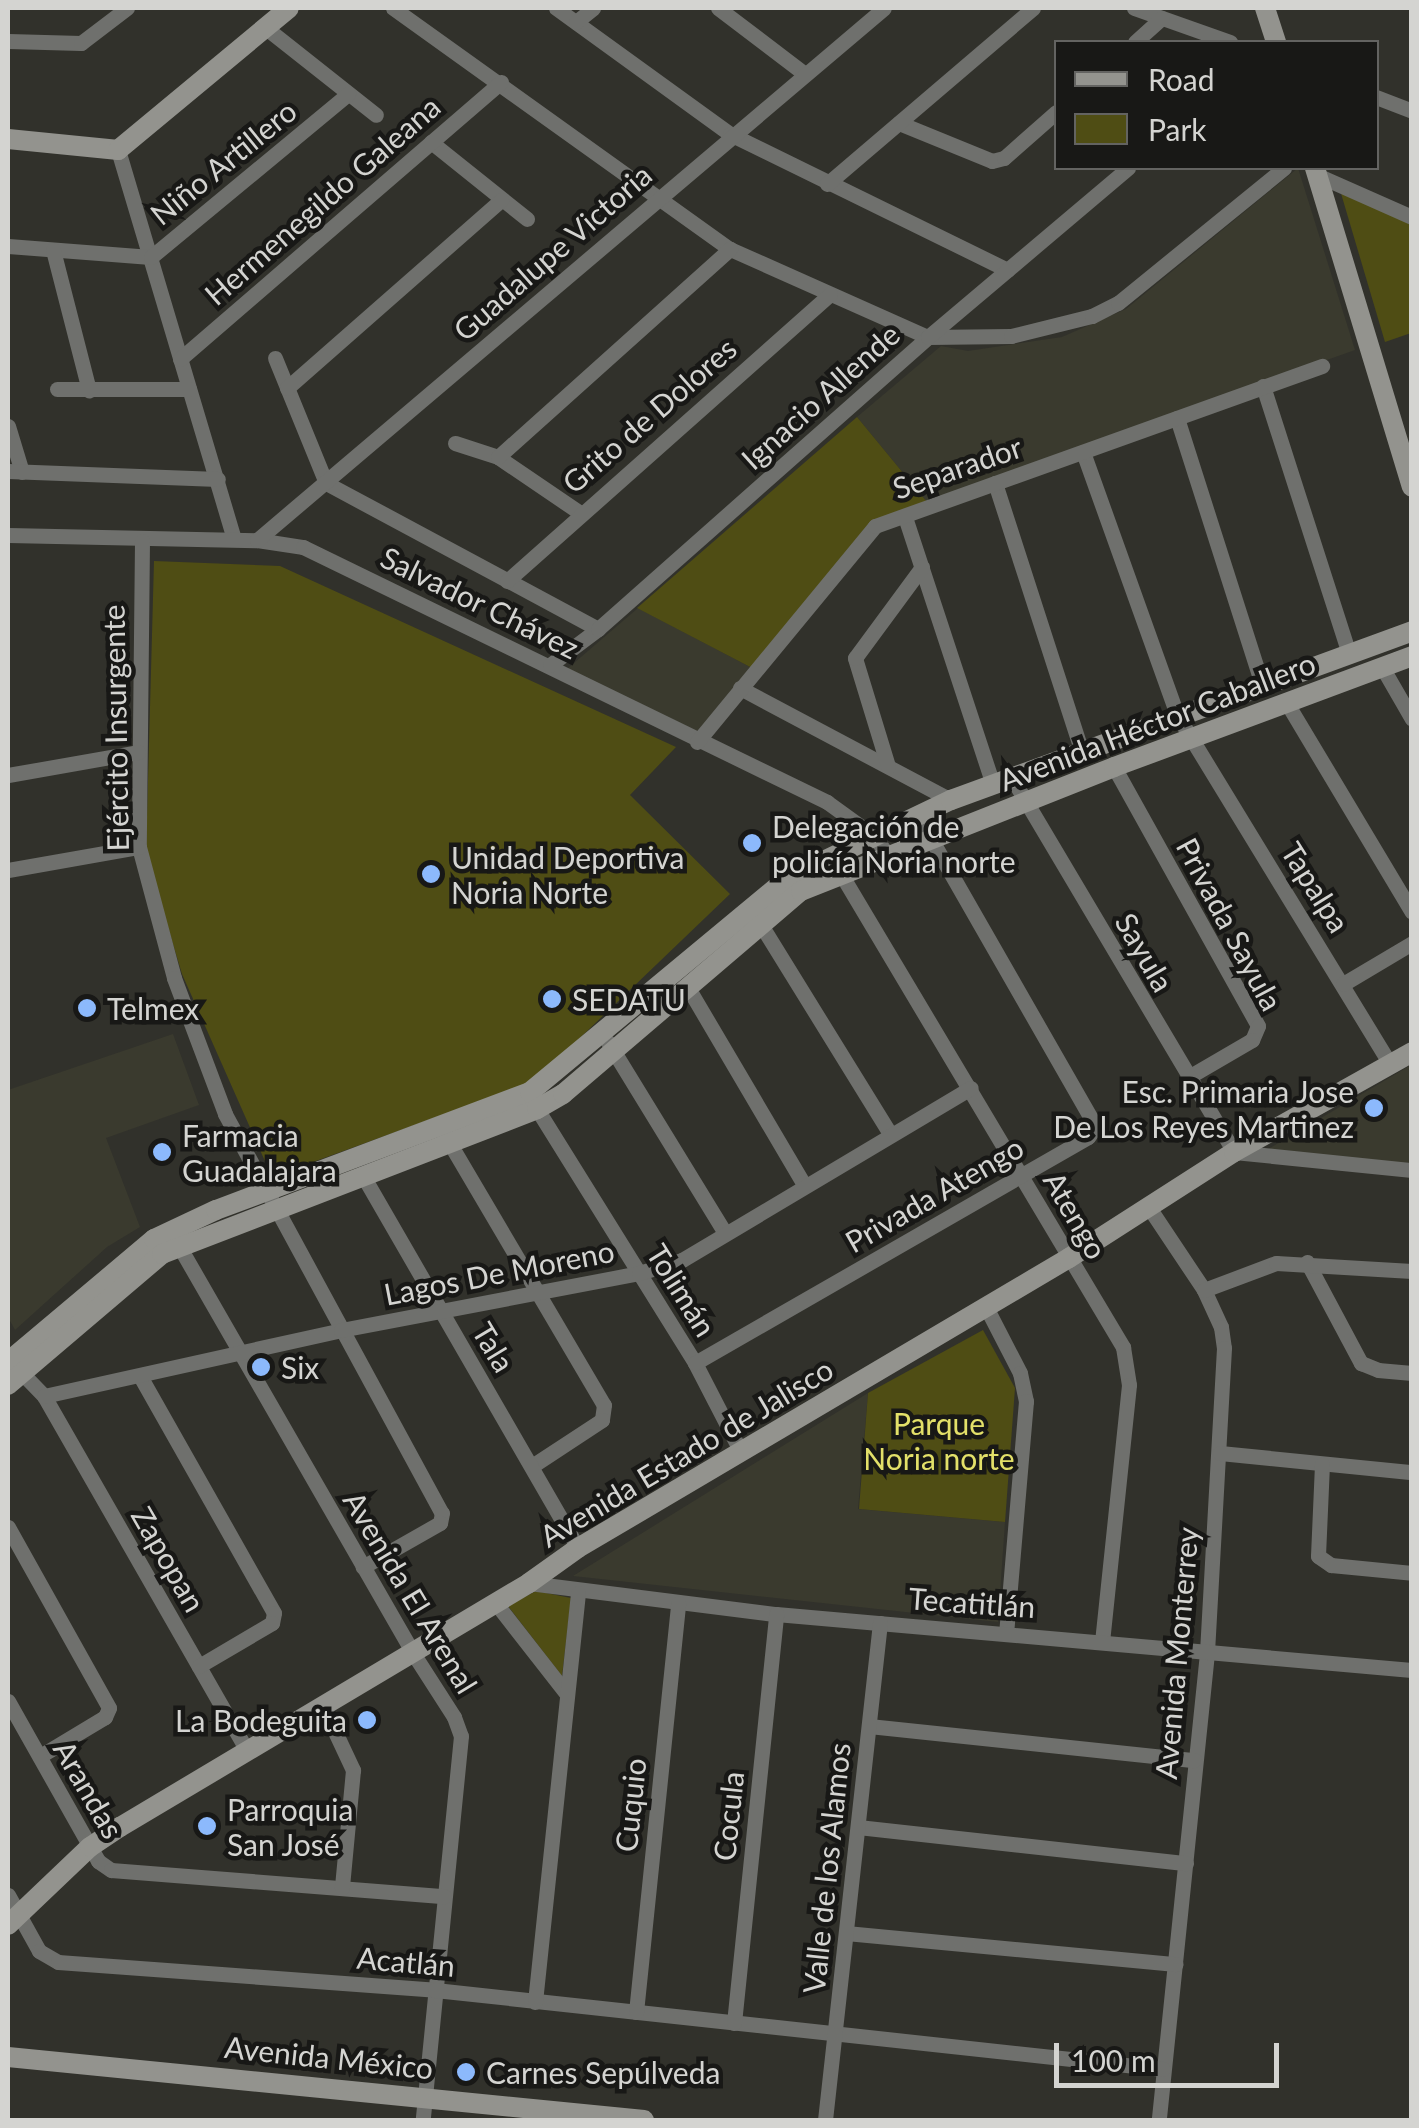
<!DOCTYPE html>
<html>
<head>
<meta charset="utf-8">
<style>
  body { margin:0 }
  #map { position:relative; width:1419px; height:2128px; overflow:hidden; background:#31312b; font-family:Lato,sans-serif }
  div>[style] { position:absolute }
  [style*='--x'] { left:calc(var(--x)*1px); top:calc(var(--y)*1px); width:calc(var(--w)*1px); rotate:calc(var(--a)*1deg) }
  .built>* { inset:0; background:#3a3a2e }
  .green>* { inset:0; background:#4f4d14 }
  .street>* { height:15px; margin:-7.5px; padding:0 7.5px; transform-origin:7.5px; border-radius:7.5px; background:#6f706d }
  .secondary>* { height:20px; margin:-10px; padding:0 10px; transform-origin:10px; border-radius:10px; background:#93938e }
  .dots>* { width:28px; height:28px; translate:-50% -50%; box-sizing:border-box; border:5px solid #181816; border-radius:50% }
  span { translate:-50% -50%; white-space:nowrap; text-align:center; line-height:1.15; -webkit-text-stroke:9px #181816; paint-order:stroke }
  .street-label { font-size:30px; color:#d4d4d1 }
  .poi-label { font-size:30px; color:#d4d4d1 }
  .left { translate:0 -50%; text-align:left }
  .right { translate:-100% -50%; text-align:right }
  .park-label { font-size:30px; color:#e3e069 }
  .frame { position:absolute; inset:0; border:10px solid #d4d4d1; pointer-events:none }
  .legend { position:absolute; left:1054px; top:40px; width:325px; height:130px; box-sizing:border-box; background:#181816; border:2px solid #636361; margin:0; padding:12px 18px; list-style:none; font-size:30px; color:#d4d4d1 }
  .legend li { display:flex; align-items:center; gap:20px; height:50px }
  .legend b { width:50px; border:2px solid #636361 }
  .scale { position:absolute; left:1054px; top:2043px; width:225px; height:45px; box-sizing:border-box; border:5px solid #d4d4d1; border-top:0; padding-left:12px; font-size:30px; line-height:35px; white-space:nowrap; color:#d4d4d1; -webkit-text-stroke:8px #181816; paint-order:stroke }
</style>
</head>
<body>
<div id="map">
  <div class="built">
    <div style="clip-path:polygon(1298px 168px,1355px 350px,927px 502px,857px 417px,941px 346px,968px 351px,1062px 337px,1126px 309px)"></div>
    <div style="clip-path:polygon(638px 608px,754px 669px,701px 733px,567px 669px)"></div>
    <div style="clip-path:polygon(173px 1034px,199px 1105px,106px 1138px,140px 1227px,107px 1247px,15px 1330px,8px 1317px,8px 1090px)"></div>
    <div style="clip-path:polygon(1411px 1065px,1411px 1166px,1263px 1152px)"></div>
    <div style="clip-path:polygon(868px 1393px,858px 1509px,1005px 1522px,998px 1622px,573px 1576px)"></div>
  </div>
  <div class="green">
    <div style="clip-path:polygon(1340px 190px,1411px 223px,1411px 333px,1385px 342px)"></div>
    <div style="clip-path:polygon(857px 417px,927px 502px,873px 521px,754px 669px,637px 608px)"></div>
    <div style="clip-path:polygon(154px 561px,280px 566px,676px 747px,630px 795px,730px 894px,535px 1081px,272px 1177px,182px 974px,146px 854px)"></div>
    <div style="clip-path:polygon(983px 1330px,1015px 1388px,1005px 1522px,859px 1509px,868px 1393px)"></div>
    <div style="clip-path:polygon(536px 1591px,571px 1598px,562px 1676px,508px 1606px)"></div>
  </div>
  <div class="street">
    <div style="--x:393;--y:8;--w:414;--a:35.6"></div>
    <div style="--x:730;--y:249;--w:217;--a:24"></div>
    <div style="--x:928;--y:337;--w:83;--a:-0.7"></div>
    <div style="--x:1011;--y:336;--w:83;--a:-13.9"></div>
    <div style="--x:1092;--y:316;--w:29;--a:-27"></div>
    <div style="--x:1118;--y:303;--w:214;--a:-39.1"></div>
    <div style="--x:556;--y:8;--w:215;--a:35.9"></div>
    <div style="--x:730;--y:134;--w:309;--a:26.1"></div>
    <div style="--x:718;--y:8;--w:109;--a:37.2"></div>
    <div style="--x:1134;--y:8;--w:102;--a:19.5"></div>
    <div style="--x:576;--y:22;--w:22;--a:-39"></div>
    <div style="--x:266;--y:28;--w:140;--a:38.3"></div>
    <div style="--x:8;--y:41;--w:73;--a:1.6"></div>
    <div style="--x:81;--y:43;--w:58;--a:-37.3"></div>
    <div style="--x:1135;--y:42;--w:36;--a:-42"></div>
    <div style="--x:1376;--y:97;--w:39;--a:21"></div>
    <div style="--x:899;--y:123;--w:100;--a:22.2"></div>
    <div style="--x:992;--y:161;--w:12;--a:-14"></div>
    <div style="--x:1004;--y:158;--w:69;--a:-41.5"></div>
    <div style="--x:431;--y:142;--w:123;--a:38.7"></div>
    <div style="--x:118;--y:150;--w:406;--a:73.4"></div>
    <div style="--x:1317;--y:175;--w:104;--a:23.9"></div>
    <div style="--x:827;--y:184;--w:271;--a:-40.5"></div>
    <div style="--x:8;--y:246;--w:143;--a:4.4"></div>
    <div style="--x:151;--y:257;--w:256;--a:-39.6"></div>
    <div style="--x:53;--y:250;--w:145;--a:75.6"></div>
    <div style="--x:275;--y:358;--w:135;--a:67.8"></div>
    <div style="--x:326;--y:483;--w:309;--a:28.2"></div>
    <div style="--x:180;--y:359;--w:424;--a:-40.8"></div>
    <div style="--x:1263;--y:386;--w:281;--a:72.2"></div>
    <div style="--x:287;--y:388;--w:285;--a:-41.3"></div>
    <div style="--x:57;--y:389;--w:132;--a:0"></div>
    <div style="--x:1177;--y:418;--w:283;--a:72.3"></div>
    <div style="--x:8;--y:426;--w:48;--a:73.1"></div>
    <div style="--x:455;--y:443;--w:45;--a:18"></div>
    <div style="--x:498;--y:457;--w:98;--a:34.2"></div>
    <div style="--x:1083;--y:452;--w:279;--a:70.3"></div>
    <div style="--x:1177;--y:715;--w:409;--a:58.6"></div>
    <div style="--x:498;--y:457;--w:312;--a:-41.9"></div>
    <div style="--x:8;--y:471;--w:210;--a:2.2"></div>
    <div style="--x:995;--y:483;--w:283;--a:72.1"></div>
    <div style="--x:905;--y:517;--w:281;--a:71.8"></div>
    <div style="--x:8;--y:535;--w:249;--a:1.2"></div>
    <div style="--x:257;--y:540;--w:47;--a:8.7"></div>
    <div style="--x:303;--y:547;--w:583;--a:25.95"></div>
    <div style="--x:827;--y:802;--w:58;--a:35.9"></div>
    <div style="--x:874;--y:836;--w:22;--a:54"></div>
    <div style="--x:257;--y:540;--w:822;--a:-40.31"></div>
    <div style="--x:142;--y:541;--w:306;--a:90.6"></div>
    <div style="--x:139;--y:847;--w:136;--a:75"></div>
    <div style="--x:174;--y:978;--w:145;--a:69.4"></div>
    <div style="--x:225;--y:1114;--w:454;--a:61.5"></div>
    <div style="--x:442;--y:1513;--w:10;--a:101"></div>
    <div style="--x:440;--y:1523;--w:89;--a:150.3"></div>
    <div style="--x:507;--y:581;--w:432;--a:-41.6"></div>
    <div style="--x:550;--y:665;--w:60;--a:-36.9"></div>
    <div style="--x:598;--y:629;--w:441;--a:-41.5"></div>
    <div style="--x:928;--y:337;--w:262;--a:-40.2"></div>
    <div style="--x:1382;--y:667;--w:60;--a:60"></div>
    <div style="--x:740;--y:688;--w:239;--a:28"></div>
    <div style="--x:1288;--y:705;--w:241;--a:59.1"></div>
    <div style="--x:697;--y:742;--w:280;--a:-50.5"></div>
    <div style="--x:875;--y:526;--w:475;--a:-19.7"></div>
    <div style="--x:888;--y:766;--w:113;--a:-107"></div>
    <div style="--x:855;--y:658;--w:113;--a:-53.6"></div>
    <div style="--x:1114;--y:767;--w:296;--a:60.9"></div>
    <div style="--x:1258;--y:1026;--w:15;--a:113"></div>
    <div style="--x:1252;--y:1040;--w:75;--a:149.7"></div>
    <div style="--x:8;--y:775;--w:132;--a:-10"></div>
    <div style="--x:1012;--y:778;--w:435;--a:59.3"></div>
    <div style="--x:1234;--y:1152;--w:179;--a:5.8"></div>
    <div style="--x:838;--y:869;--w:557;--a:59.2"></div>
    <div style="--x:1123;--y:1347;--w:38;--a:81"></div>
    <div style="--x:1129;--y:1385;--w:257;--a:96"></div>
    <div style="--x:8;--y:870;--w:133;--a:-10"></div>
    <div style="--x:758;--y:920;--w:251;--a:58.3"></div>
    <div style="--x:1343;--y:984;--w:80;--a:-30.7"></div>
    <div style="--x:687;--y:986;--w:232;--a:59.5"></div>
    <div style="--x:608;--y:1042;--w:224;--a:58.5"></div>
    <div style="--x:537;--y:1109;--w:299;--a:58.1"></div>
    <div style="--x:695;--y:1363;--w:100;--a:62.7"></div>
    <div style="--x:446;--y:1137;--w:311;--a:59.5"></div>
    <div style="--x:604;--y:1405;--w:15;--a:98"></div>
    <div style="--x:602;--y:1420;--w:84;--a:146.7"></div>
    <div style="--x:362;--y:1174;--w:432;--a:60"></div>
    <div style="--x:1150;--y:1209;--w:97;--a:56.3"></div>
    <div style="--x:1204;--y:1290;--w:41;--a:65.3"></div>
    <div style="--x:1221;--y:1327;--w:21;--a:82"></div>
    <div style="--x:1224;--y:1348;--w:305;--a:93.2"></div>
    <div style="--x:1207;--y:1653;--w:469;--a:95.9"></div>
    <div style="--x:179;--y:1246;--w:466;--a:60.1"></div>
    <div style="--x:411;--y:1650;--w:80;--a:57.3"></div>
    <div style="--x:454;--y:1717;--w:20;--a:70"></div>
    <div style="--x:461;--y:1736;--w:386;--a:95.7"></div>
    <div style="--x:1307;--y:1262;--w:115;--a:61.9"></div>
    <div style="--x:1361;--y:1363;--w:18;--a:22"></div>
    <div style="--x:1378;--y:1370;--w:34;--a:5"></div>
    <div style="--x:1204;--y:1290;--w:77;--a:-20.6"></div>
    <div style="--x:1276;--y:1263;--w:136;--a:3.4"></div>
    <div style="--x:986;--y:1307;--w:74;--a:62.7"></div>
    <div style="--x:1020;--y:1373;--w:29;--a:78"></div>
    <div style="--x:1026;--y:1401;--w:232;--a:94.9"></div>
    <div style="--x:695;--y:1363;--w:453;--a:-29.9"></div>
    <div style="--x:1088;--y:1137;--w:9;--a:-54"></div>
    <div style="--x:1093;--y:1130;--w:10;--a:-96"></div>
    <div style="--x:1092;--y:1120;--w:352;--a:-119.8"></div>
    <div style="--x:17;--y:1368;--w:39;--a:46"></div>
    <div style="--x:44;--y:1396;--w:407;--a:60.2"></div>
    <div style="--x:140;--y:1376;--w:272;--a:60.5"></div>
    <div style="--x:274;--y:1613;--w:10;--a:101"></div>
    <div style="--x:272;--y:1623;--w:85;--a:149.5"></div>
    <div style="--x:44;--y:1396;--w:304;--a:-12.5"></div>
    <div style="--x:341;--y:1330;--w:303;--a:-10.8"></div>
    <div style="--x:639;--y:1273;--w:45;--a:-16.8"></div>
    <div style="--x:682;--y:1260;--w:336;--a:-30.8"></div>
    <div style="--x:1220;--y:1453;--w:193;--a:5.7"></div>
    <div style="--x:1322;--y:1464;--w:92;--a:92.5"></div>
    <div style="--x:1318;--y:1556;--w:16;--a:35"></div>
    <div style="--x:1331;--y:1565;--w:81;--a:5.6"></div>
    <div style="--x:8;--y:1527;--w:207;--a:60.8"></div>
    <div style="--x:109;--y:1708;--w:10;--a:114"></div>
    <div style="--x:105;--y:1717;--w:76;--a:149"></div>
    <div style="--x:529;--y:1583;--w:249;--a:7.2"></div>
    <div style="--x:776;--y:1614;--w:638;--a:5.03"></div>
    <div style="--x:494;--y:1601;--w:117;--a:52"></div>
    <div style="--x:8;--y:1701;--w:184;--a:60.6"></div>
    <div style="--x:98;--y:1861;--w:16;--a:35"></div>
    <div style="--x:111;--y:1870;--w:334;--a:4.5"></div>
    <div style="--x:323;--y:1706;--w:71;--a:64.9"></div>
    <div style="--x:353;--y:1770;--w:118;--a:95.4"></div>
    <div style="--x:869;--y:1726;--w:327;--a:6"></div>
    <div style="--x:858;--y:1827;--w:330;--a:6.3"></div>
    <div style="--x:8;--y:1895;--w:64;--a:61"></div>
    <div style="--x:39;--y:1951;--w:22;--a:30"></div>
    <div style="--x:58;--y:1962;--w:378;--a:4.2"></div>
    <div style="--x:435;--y:1990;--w:732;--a:6.19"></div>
    <div style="--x:846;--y:1933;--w:331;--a:5.4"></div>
    <div style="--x:535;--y:2002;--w:411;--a:-84"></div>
    <div style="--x:636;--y:2012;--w:411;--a:-84.1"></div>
    <div style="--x:734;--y:2023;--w:411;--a:-84.1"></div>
    <div style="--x:825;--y:2120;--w:500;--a:-83.69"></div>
  </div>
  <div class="secondary">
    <div style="--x:1265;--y:8;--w:36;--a:72"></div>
    <div style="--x:8;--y:139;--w:111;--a:5.7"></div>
    <div style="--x:118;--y:150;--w:222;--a:-39.7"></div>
    <div style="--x:1315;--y:168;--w:333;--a:73.1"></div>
    <div style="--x:8;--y:1362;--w:191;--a:-40.1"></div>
    <div style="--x:154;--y:1239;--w:68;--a:-25.1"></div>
    <div style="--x:216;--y:1210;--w:335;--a:-20.6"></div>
    <div style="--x:530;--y:1092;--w:335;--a:-39.7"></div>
    <div style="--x:788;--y:878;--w:181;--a:-25.6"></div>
    <div style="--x:951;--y:800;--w:491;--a:-20.1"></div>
    <div style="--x:8;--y:1385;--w:202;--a:-40.4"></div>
    <div style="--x:162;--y:1254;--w:402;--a:-21.1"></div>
    <div style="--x:537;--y:1109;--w:30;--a:-30"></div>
    <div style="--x:563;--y:1094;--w:313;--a:-40.5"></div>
    <div style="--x:801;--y:891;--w:337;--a:-21.6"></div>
    <div style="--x:1114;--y:767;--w:318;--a:-20.4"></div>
    <div style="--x:8;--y:1925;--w:113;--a:-43.6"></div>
    <div style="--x:90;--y:1847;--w:36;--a:-34"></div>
    <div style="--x:120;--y:1827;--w:476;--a:-30.8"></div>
    <div style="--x:529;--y:1583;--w:60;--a:-35.5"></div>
    <div style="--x:578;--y:1548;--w:570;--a:-30.57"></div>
    <div style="--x:1069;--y:1258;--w:196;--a:-32.7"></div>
    <div style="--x:1234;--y:1152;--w:204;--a:-29.3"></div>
    <div style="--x:8;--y:2057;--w:639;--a:5.66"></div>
  </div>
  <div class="dots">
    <div style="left:752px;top:843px;background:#8cb9fc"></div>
    <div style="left:431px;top:874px;background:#8cb9fc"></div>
    <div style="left:552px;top:999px;background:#8cb9fc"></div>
    <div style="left:87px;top:1008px;background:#8cb9fc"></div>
    <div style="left:1374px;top:1108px;background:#8cb9fc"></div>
    <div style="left:162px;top:1152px;background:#8cb9fc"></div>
    <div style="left:261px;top:1367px;background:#8cb9fc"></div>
    <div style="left:367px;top:1720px;background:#8cb9fc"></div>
    <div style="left:207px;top:1826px;background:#8cb9fc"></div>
    <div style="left:466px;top:2072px;background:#8cb9fc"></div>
  </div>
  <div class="street-label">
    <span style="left:223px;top:162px;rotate:-39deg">Niño Artillero</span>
    <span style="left:322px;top:200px;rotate:-41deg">Hermenegildo Galeana</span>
    <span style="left:552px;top:252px;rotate:-41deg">Guadalupe Victoria</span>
    <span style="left:820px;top:396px;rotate:-42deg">Ignacio Allende</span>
    <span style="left:649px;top:415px;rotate:-41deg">Grito de Dolores</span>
    <span style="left:957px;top:467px;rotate:-19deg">Separador</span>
    <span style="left:480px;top:602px;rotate:26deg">Salvador Chávez</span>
    <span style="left:1157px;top:721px;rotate:-21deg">Avenida Héctor Caballero</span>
    <span style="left:115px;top:728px;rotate:-91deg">Ejército Insurgente</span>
    <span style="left:1316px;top:887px;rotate:58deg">Tapalpa</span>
    <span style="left:1230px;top:924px;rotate:62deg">Privada Sayula</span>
    <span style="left:1145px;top:952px;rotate:60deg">Sayula</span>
    <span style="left:934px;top:1194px;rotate:-30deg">Privada Atengo</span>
    <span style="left:1076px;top:1215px;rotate:60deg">Atengo</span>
    <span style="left:499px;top:1272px;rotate:-11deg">Lagos De Moreno</span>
    <span style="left:682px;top:1290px;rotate:58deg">Tolimán</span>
    <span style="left:494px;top:1347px;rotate:59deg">Tala</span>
    <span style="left:686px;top:1452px;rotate:-31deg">Avenida Estado de Jalisco</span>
    <span style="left:169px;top:1559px;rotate:60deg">Zapopan</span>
    <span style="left:411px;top:1592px;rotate:59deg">Avenida El Arenal</span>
    <span style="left:972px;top:1602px;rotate:4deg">Tecatitlán</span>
    <span style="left:1176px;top:1653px;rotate:-85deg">Avenida Monterrey</span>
    <span style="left:89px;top:1789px;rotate:60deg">Arandas</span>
    <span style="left:630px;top:1805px;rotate:-84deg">Cuquio</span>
    <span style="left:728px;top:1816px;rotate:-84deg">Cocula</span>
    <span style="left:826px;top:1868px;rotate:-84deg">Valle de los Alamos</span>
    <span style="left:406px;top:1961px;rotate:5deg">Acatlán</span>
    <span style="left:329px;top:2057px;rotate:6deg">Avenida México</span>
  </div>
  <div class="poi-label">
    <span class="left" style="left:772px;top:843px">Delegación de<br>policía Noria norte</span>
    <span class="left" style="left:451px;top:874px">Unidad Deportiva<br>Noria Norte</span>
    <span class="left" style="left:572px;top:999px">SEDATU</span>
    <span class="left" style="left:107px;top:1008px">Telmex</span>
    <span class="right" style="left:1354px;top:1108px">Esc. Primaria Jose<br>De Los Reyes Martinez</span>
    <span class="left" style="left:182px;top:1152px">Farmacia<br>Guadalajara</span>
    <span class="left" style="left:281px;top:1367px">Six</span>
    <span class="right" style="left:347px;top:1720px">La Bodeguita</span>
    <span class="left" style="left:227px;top:1826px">Parroquia<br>San José</span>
    <span class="left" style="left:486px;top:2072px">Carnes Sepúlveda</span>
  </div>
  <div class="park-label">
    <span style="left:939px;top:1440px">Parque<br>Noria norte</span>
  </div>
  <div class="frame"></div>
  <ul class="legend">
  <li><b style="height:12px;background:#93938e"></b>Road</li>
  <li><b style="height:28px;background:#4f4d14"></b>Park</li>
  </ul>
  <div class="scale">100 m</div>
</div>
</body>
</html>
